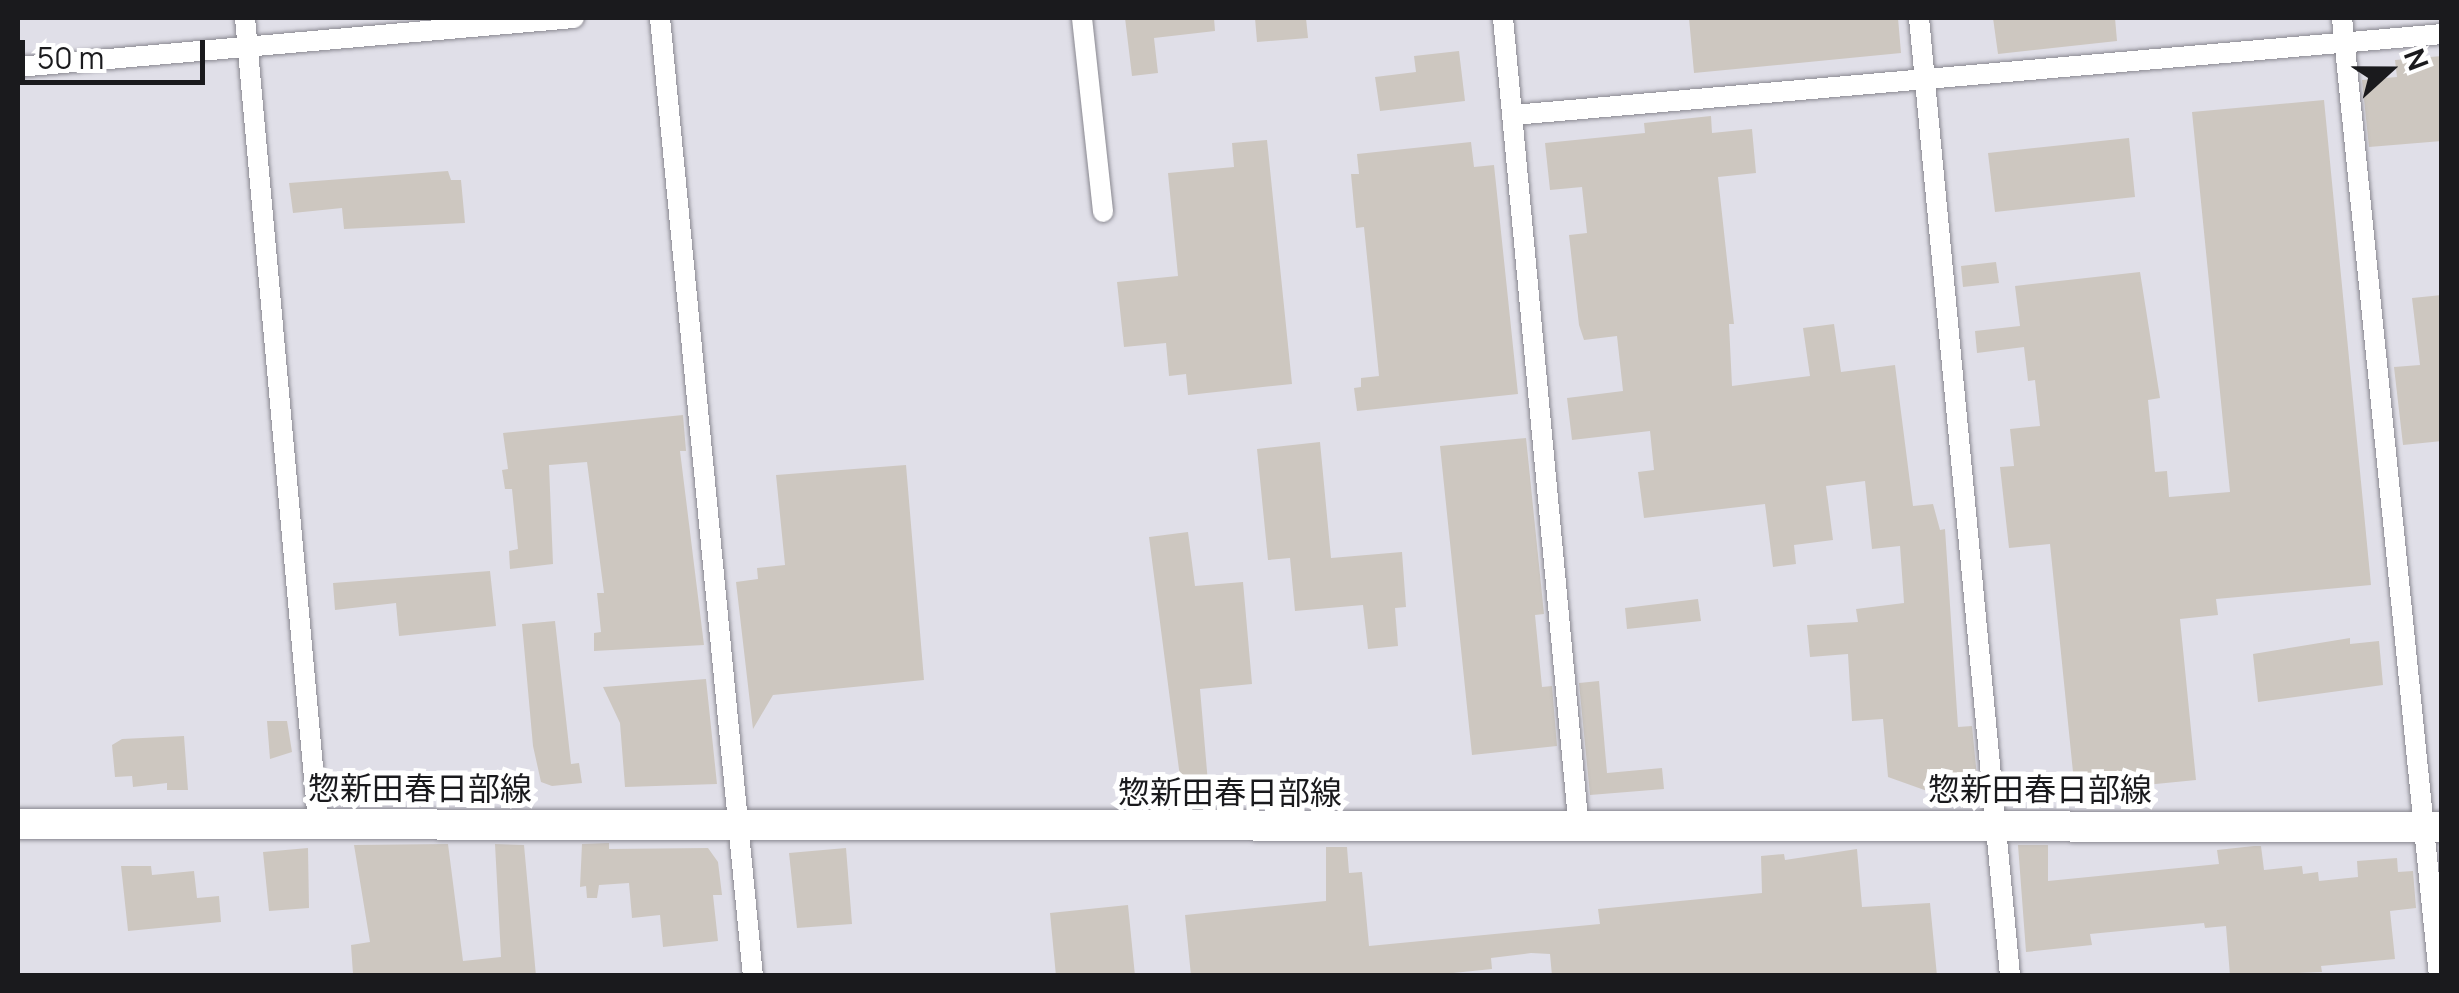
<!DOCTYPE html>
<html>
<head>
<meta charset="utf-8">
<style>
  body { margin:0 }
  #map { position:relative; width:2459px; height:993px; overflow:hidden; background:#e0dfe8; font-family:Manrope,"Noto Sans JP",sans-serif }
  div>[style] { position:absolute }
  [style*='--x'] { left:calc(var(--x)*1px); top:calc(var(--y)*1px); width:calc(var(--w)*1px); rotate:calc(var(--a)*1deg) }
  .building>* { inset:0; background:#cdc7c0 }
  .roads { filter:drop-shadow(0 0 2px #88878f) drop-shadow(0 0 2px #88878f) }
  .street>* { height:20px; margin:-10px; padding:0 10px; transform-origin:10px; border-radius:10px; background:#fff }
  .secondary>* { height:30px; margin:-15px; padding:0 15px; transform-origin:15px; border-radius:15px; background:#fff }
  span { translate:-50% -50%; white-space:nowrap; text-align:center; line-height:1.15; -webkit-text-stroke:10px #fff; paint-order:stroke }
  .street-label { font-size:32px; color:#1a1a1d }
  .frame { position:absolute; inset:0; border:20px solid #1a1a1d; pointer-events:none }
  .north { position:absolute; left:2339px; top:20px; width:100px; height:100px; -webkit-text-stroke:8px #fff; paint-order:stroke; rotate:69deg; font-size:28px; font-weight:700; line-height:40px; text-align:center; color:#1a1a1d }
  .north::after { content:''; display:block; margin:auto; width:35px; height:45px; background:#1a1a1d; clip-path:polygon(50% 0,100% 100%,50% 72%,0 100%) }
  .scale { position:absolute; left:20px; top:40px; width:185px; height:45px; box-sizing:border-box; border:5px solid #1a1a1d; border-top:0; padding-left:12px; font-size:30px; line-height:35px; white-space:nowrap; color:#1a1a1d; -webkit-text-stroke:8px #fff; paint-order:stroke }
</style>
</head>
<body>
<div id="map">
  <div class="building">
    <div style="clip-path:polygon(1125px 18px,1214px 18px,1215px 31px,1154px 38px,1158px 73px,1132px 76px)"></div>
    <div style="clip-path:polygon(1255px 18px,1306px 18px,1308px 38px,1257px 42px)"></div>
    <div style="clip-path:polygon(1689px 18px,1898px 18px,1901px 53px,1694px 73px)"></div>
    <div style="clip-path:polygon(1993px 18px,2115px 18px,2117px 41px,1998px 54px)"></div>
    <div style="clip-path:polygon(1459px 51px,1465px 101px,1380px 111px,1375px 77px,1416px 72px,1414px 56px)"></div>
    <div style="clip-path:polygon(2442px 56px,2442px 141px,2369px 147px,2362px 80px,2397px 77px,2395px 60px)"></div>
    <div style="clip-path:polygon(2324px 100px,2371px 585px,2216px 599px,2218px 615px,2180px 619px,2196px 780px,2075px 792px,2050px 544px,2009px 548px,2000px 467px,2014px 466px,2010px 429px,2040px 426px,2035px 380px,2028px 381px,2024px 347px,1977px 353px,1975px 331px,2020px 326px,2015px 286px,2140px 272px,2160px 398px,2148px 400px,2155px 472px,2167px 471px,2169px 497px,2230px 492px,2192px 112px)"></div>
    <div style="clip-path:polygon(1711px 116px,1712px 133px,1752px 129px,1756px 173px,1718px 177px,1734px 324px,1729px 324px,1732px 386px,1810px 376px,1803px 328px,1834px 324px,1841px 372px,1895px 365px,1913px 506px,1933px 504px,1940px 530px,1945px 529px,1958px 727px,1972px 726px,1978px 787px,1930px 792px,1888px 777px,1883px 719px,1852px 721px,1848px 654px,1810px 657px,1807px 625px,1858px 622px,1856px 609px,1904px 603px,1900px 546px,1872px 549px,1865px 481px,1826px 486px,1833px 540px,1794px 545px,1796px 564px,1773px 567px,1765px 504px,1644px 518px,1638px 472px,1654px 470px,1650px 431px,1572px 440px,1567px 398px,1623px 391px,1617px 336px,1584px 340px,1579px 325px,1569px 235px,1587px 233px,1582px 187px,1550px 190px,1545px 143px,1645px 133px,1644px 123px)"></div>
    <div style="clip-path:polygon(2129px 138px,2135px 197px,1995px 212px,1988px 153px)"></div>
    <div style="clip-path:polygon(1267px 140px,1292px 384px,1188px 395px,1186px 374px,1169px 376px,1166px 343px,1124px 347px,1117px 282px,1178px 276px,1168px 173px,1234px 167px,1232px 143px)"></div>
    <div style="clip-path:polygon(1471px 142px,1474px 167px,1494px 165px,1518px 394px,1357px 411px,1354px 388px,1361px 387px,1361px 378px,1379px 376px,1364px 227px,1356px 228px,1351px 174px,1359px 174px,1357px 154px)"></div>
    <div style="clip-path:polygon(448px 171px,451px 180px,461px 180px,465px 223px,344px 229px,342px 208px,293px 213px,289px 183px)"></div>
    <div style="clip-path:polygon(1996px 262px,1999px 283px,1963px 287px,1961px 266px)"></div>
    <div style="clip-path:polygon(2442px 295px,2442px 441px,2403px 445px,2394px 367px,2420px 365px,2412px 298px)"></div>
    <div style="clip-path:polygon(683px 415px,686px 451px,680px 451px,704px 645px,594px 651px,594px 633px,601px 632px,597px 593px,604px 593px,587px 462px,549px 465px,553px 564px,510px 569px,509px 551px,518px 549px,512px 489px,505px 489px,502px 470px,508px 469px,503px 433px)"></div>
    <div style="clip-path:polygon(1526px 438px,1544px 614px,1535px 615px,1542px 687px,1552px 686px,1557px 746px,1472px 755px,1440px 446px)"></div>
    <div style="clip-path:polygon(1320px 442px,1331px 558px,1402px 552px,1406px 607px,1395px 608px,1398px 646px,1368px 649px,1363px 605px,1295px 611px,1290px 558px,1268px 560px,1257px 449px)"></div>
    <div style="clip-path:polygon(906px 465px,924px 680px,773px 695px,753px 729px,736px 582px,758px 579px,757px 568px,785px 565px,776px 475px)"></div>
    <div style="clip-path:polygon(1188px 532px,1195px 586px,1243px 582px,1252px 684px,1200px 689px,1208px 783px,1181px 785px,1149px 537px)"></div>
    <div style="clip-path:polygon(490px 571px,496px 626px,399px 636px,396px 603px,335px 610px,333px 583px)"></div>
    <div style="clip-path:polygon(1698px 599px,1701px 621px,1627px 629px,1625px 608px)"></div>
    <div style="clip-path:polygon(555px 621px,571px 764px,579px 763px,582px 783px,552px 786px,541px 782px,533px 746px,522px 624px)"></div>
    <div style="clip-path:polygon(2350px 638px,2350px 644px,2379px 641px,2383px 685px,2258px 702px,2253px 654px)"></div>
    <div style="clip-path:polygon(706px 679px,717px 784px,625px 787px,620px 723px,603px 687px)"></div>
    <div style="clip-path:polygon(1599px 681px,1607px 773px,1662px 768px,1664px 789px,1590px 795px,1579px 683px)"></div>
    <div style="clip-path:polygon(267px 721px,287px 721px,292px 752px,270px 759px)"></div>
    <div style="clip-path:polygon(184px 736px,188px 790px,167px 790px,167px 783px,133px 787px,132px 776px,115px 777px,112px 745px,122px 739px)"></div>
    <div style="clip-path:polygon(609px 843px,609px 849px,708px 848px,718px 862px,722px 895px,713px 895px,718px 941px,663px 947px,660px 915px,632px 918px,629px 883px,599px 885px,597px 898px,587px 898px,586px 886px,580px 887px,582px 844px)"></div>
    <div style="clip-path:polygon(448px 844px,463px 961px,501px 957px,495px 844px,524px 845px,536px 976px,353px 974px,351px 945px,370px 942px,354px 845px)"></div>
    <div style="clip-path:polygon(2018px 845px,2048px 845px,2048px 881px,2219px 864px,2217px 850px,2254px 846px,2261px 846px,2264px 870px,2302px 866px,2303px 874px,2318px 872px,2319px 881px,2358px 877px,2357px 861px,2397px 858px,2398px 872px,2413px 871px,2416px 908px,2390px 911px,2395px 959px,2321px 966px,2322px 972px,2230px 976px,2226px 926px,2205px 928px,2204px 923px,2090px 934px,2092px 945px,2026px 952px)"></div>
    <div style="clip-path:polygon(1326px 847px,1347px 847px,1349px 873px,1362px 872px,1369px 946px,1600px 924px,1598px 909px,1762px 893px,1761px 856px,1784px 854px,1785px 860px,1857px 849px,1862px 907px,1930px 903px,1937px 976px,1552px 976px,1550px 954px,1531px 953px,1491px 958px,1492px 969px,1424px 976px,1191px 976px,1185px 915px,1326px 901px)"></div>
    <div style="clip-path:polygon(308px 848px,309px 908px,269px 911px,263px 852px)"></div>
    <div style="clip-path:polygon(846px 848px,852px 924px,797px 928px,789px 853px)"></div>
    <div style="clip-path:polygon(121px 866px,151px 866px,152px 875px,194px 871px,197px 898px,219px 896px,221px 922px,128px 931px)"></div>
    <div style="clip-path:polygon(1128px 905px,1135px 976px,1056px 976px,1050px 913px)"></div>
  </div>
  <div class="roads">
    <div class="street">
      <div style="--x:245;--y:18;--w:807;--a:84.81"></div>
      <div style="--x:660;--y:18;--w:963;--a:84.46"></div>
      <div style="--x:1082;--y:18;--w:195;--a:83.8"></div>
      <div style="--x:1503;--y:18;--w:815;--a:84.65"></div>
      <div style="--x:1919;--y:18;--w:962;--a:84.57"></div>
      <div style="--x:2342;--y:18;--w:963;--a:84.22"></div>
      <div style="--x:18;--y:67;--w:558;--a:-5.04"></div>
      <div style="--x:1513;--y:115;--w:933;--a:-4.98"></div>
    </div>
    <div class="secondary">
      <div style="--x:18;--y:824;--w:2424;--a:0.07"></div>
    </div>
  </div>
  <div class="street-label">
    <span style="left:420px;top:788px">惣新田春日部線</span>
    <span style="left:2040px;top:789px">惣新田春日部線</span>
    <span style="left:1230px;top:792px">惣新田春日部線</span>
  </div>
  <div class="frame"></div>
  <div class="north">N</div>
  <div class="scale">50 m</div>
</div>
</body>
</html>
